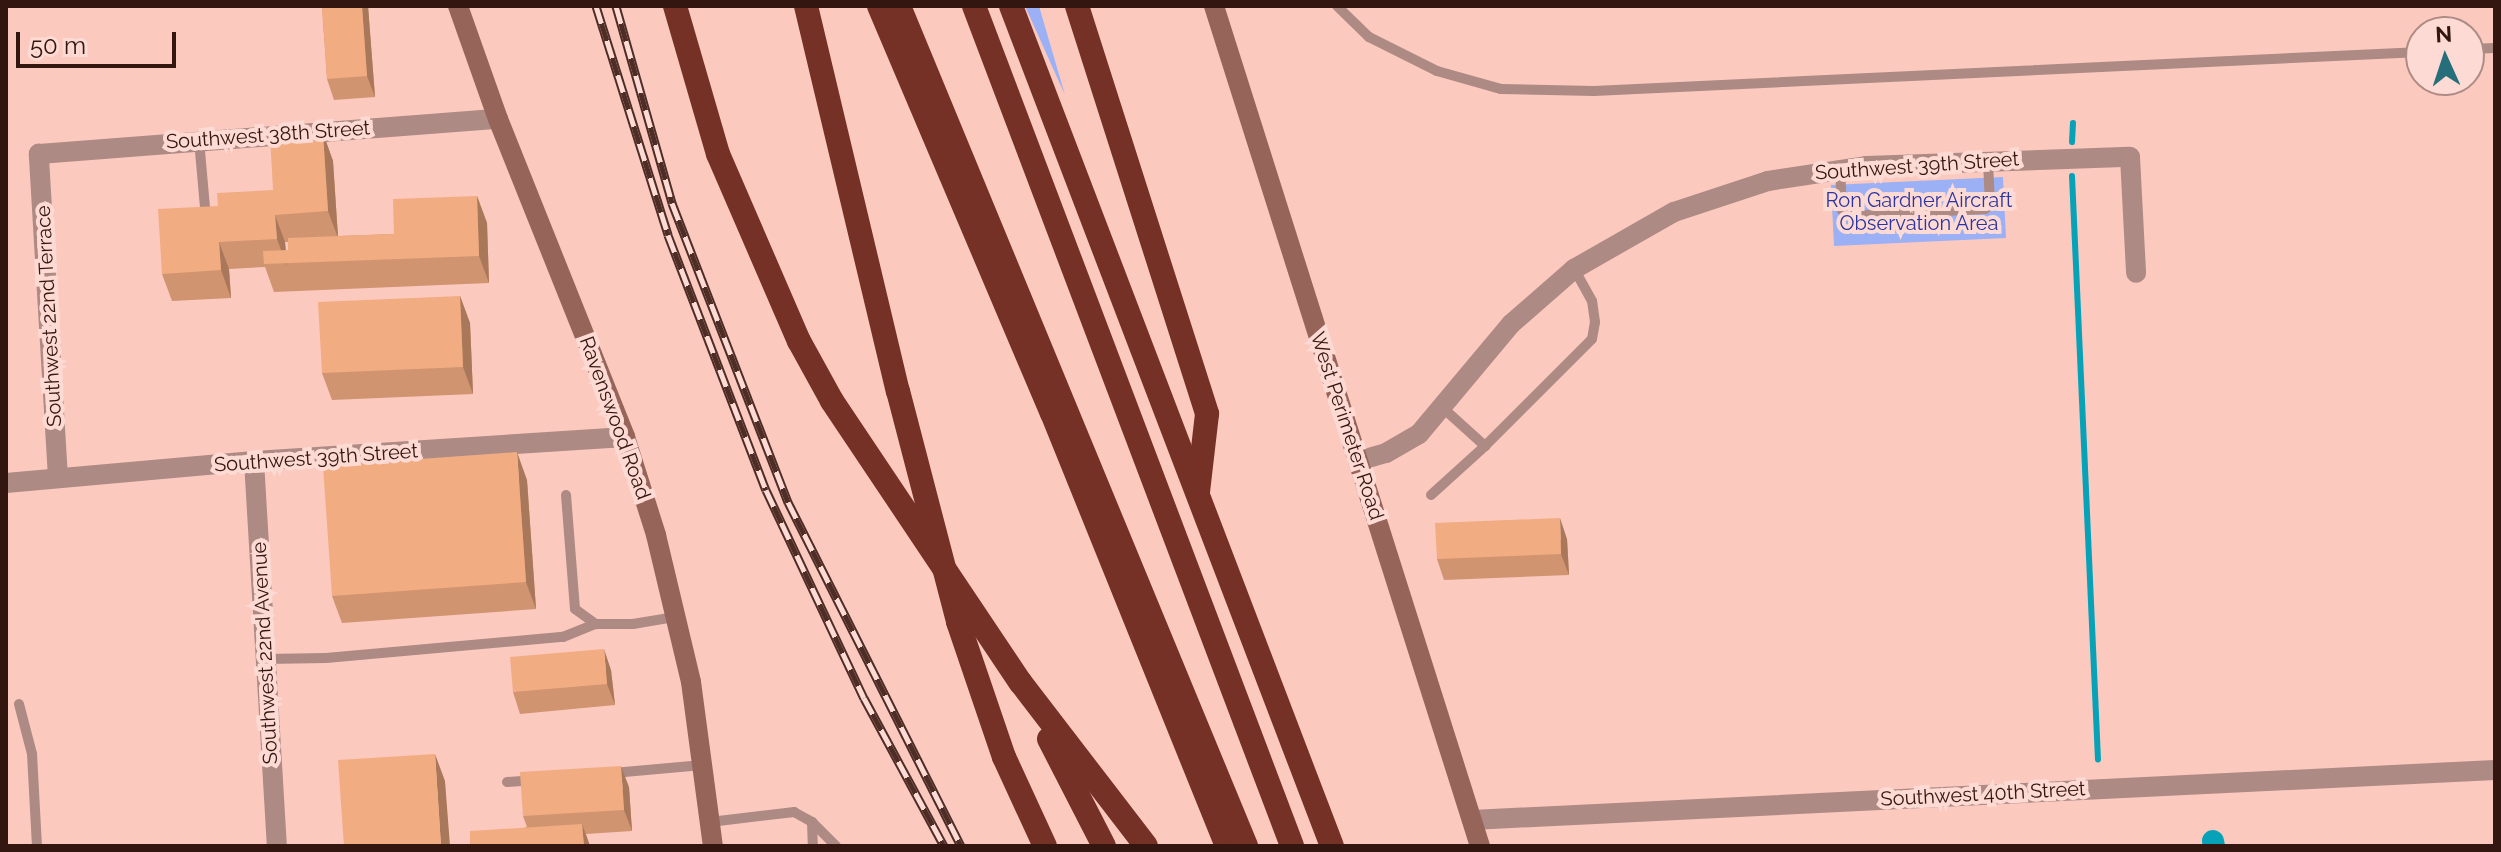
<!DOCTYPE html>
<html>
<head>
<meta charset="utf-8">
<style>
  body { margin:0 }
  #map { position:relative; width:2501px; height:852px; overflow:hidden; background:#fcc9bf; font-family:Raleway,sans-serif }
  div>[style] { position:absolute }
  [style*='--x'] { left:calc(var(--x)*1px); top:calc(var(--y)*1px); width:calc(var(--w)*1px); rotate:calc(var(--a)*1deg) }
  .green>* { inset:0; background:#9cb0f5 }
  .stream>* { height:6px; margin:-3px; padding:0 3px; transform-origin:3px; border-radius:3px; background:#08a2b8 }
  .canal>* { height:22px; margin:-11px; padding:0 11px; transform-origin:11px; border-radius:11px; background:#08a2b8 }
  .lane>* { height:10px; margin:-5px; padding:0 5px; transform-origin:5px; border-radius:5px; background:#ad8a83 }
  .street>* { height:20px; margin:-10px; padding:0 10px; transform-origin:10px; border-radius:10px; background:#ad8a83 }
  .secondary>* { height:20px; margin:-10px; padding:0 10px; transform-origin:10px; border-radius:10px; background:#97645a }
  .highway>* { height:24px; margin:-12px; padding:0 12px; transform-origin:12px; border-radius:12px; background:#753125 }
  .rail>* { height:9px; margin-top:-4.5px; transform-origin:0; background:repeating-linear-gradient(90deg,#fddbd4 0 18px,#4e2d27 0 36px); box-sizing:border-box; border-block:2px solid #4e2d27 }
  .highway-bridge>* { height:24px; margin:-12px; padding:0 12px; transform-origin:12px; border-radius:12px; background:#753125 }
  .wall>* { inset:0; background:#d09470 }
  .shaded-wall>* { inset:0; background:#a9785b }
  .building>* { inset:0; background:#f2ac82 }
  span { translate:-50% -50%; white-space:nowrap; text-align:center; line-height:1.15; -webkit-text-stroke:8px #fddbd4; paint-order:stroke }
  .street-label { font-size:20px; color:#341610 }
  .park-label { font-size:20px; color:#2b34a0 }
  .frame { position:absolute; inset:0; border:8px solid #341610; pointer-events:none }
  .north { position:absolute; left:2405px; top:16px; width:80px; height:80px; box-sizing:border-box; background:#fddbd4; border:2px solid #ad8c86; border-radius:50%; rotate:357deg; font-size:22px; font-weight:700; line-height:32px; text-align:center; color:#341610 }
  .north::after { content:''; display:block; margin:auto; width:28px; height:36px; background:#276e7b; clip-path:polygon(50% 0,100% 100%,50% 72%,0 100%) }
  .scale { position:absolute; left:16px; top:32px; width:160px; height:36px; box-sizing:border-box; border:4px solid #341610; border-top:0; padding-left:10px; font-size:24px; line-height:28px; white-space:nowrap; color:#341610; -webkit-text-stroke:6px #fddbd4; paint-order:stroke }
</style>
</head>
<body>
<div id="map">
  <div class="green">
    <div style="clip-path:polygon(1025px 6px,1039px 6px,1065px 95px)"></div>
    <div style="clip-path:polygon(2003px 177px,2006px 238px,1834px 246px,1831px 185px)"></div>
  </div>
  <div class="stream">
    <div style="--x:2072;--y:142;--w:19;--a:-87"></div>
    <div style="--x:2072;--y:176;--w:584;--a:87.45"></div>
  </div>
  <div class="canal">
    <div style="--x:2213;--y:841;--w:5;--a:79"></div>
  </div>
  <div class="lane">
    <div style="--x:1337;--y:6;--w:45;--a:44.1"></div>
    <div style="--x:1369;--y:37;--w:76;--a:26.6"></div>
    <div style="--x:1437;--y:71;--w:66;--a:15.7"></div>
    <div style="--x:1501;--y:89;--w:93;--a:1.2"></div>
    <div style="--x:1594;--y:91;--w:828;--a:-2.7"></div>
    <div style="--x:2469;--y:49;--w:26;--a:-2"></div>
    <div style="--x:199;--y:140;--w:78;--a:84.9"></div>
    <div style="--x:1840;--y:168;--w:42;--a:87.3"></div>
    <div style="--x:1842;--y:210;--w:7;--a:56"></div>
    <div style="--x:1846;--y:216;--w:139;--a:-2.9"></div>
    <div style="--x:1985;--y:209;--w:6;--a:-39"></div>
    <div style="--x:1990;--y:205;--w:44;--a:-92.6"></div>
    <div style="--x:1443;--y:408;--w:57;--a:42.1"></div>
    <div style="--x:1485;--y:446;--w:151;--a:-45"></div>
    <div style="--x:1592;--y:339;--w:17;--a:-80"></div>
    <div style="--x:1595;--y:322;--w:21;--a:-98"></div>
    <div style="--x:1592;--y:301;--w:37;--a:-119"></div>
    <div style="--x:566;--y:495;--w:114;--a:85.5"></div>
    <div style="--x:575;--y:609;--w:26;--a:36"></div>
    <div style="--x:596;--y:624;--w:37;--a:0"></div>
    <div style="--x:633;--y:624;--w:43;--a:-9.5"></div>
    <div style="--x:1431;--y:495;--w:73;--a:-42.2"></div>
    <div style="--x:266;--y:659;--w:60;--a:-1"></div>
    <div style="--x:326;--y:658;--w:238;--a:-5.1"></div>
    <div style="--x:563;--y:637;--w:35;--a:-22"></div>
    <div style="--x:19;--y:704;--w:52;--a:75.4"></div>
    <div style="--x:32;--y:754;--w:92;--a:86.9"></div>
    <div style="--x:613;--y:773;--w:90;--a:-5.1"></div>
    <div style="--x:507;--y:782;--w:26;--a:-4"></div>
    <div style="--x:710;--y:822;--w:85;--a:-6.8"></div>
    <div style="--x:794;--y:812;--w:21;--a:29"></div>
    <div style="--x:812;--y:822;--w:34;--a:45"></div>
    <div style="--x:812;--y:822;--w:24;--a:88"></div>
  </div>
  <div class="street">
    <div style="--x:254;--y:461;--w:386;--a:86.6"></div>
    <div style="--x:1358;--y:461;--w:29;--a:-16"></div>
    <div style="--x:1386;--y:453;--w:38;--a:-30"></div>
    <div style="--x:1419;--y:434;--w:143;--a:-50.1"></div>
    <div style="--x:1511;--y:324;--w:84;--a:-41.1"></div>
    <div style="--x:1574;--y:269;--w:115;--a:-29.7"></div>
    <div style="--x:1674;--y:212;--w:99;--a:-18.3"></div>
    <div style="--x:1768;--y:181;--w:99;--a:-8.7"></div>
    <div style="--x:1866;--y:166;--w:264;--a:-2"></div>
    <div style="--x:2130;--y:157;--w:116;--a:87"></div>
    <div style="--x:58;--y:478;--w:325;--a:-93.4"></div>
    <div style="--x:39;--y:154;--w:460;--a:-4.4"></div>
    <div style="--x:6;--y:483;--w:249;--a:-5.1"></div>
    <div style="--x:254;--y:461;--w:372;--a:-3.7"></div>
    <div style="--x:1472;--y:820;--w:1024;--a:-2.8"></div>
  </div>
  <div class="secondary">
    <div style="--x:458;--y:6;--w:120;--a:70.5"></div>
    <div style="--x:498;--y:119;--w:342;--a:68.2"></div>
    <div style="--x:625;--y:437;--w:103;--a:72.4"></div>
    <div style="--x:656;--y:535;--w:151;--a:76.6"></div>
    <div style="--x:691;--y:682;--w:165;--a:82.4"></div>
    <div style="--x:1214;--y:6;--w:881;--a:72.43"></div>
  </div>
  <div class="highway">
    <div style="--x:675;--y:6;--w:154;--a:73.8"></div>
    <div style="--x:718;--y:154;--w:204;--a:66.6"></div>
    <div style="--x:799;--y:341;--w:68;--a:61.2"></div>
    <div style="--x:832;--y:401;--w:339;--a:56.2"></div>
    <div style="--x:1021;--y:683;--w:205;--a:52.5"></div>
    <div style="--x:806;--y:6;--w:396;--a:76.6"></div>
    <div style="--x:879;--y:6;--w:442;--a:67"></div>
    <div style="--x:1052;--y:413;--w:467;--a:68"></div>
    <div style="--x:899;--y:6;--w:909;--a:67.55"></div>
    <div style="--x:974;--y:6;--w:898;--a:69.26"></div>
    <div style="--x:1011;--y:6;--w:899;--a:69.09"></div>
    <div style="--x:1077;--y:6;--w:428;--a:72.3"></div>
    <div style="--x:1207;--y:414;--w:79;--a:96.6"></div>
    <div style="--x:1049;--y:739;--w:120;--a:62.8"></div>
    <div style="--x:1004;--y:757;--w:98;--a:65.3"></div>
  </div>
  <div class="rail">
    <div style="--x:596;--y:6;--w:240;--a:72.5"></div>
    <div style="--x:668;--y:235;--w:273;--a:69"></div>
    <div style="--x:766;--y:490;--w:230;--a:64.8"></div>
    <div style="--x:864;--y:698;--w:168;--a:61.6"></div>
    <div style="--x:616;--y:6;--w:205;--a:74.1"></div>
    <div style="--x:672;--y:203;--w:321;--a:68.8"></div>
    <div style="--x:788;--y:502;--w:385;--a:63.3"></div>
  </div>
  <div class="highway-bridge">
    <div style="--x:898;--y:391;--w:239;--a:75.4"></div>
    <div style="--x:958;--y:622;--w:143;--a:71.2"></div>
  </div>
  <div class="wall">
    <div style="clip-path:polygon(322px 6px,368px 6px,375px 97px,334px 100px,327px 79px)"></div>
    <div style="clip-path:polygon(evenodd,323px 133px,333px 161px,338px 236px,394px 234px,477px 196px,487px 223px,489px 283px,274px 292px,265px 267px,229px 269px,231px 298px,172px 301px,162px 274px,218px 206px,273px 190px,323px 133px,285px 242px,288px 242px,288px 250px,286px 251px,285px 242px)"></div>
    <div style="clip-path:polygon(460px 296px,470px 323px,473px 394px,332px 400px,322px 373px)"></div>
    <div style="clip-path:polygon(527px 480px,536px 609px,342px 623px,332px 596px)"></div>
    <div style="clip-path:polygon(1567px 539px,1569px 575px,1444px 580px,1437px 559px)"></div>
    <div style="clip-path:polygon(611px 670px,615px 705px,520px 714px,513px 692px)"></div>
    <div style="clip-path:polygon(629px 787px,632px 831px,586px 834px,590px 846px,470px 846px,527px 827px,523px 816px)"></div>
  </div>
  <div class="shaded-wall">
    <div style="clip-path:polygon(362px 6px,368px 6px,375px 97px,367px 76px)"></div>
    <div style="clip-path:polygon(323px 133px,333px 161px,338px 238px,328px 211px)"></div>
    <div style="clip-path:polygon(477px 196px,487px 223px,489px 283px,479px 256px)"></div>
    <div style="clip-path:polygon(275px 215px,285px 242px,287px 266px,277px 239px)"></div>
    <div style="clip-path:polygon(219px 242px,229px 269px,231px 298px,221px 270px)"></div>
    <div style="clip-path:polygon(460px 296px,470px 323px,473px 394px,463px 367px)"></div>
    <div style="clip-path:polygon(517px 452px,527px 480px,536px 609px,526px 582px)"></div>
    <div style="clip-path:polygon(1560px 518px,1567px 539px,1569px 575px,1561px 554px)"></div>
    <div style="clip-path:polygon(604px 649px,611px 670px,615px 705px,607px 684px)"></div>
    <div style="clip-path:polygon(435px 754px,445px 781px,450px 846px,441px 846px)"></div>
    <div style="clip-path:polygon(621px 766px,629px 787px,632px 831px,624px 810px)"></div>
    <div style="clip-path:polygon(582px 824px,590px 846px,584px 846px)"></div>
  </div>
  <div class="building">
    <div style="clip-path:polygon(322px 6px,362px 6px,367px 76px,327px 79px)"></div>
    <div style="clip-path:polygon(323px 133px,328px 211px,275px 215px,277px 239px,219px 242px,221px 270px,162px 274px,158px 209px,218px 206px,217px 193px,273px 190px,270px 136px)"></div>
    <div style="clip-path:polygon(477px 196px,479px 256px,264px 264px,263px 251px,288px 250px,288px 238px,394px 234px,393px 199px)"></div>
    <div style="clip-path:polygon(460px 296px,463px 367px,322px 373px,318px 302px)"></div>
    <div style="clip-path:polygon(517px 452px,526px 582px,332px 596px,323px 466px)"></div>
    <div style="clip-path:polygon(1560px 518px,1561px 554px,1437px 559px,1435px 523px)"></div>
    <div style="clip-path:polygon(604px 649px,607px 684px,513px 692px,510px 657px)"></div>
    <div style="clip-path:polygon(435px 754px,441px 846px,344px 846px,338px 760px)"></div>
    <div style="clip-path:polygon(621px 766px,624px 810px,523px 816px,520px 772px)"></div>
    <div style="clip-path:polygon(582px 824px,584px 846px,470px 846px,470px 831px)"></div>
  </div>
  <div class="street-label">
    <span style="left:268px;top:135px;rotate:-4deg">Southwest 38th Street</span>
    <span style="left:1917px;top:166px;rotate:-4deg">Southwest 39th Street</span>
    <span style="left:49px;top:316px;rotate:-93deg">Southwest 22nd Terrace</span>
    <span style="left:615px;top:418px;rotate:70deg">Ravenswood Road</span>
    <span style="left:1347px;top:426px;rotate:72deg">West Perimeter Road</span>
    <span style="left:316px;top:458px;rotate:-4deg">Southwest 39th Street</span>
    <span style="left:265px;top:653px;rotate:-93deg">Southwest 22nd Avenue</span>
    <span style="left:1983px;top:794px;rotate:-3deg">Southwest 40th Street</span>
  </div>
  <div class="park-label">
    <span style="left:1919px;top:212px">Ron Gardner Aircraft<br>Observation Area</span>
  </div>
  <div class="frame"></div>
  <div class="north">N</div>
  <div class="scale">50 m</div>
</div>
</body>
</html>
